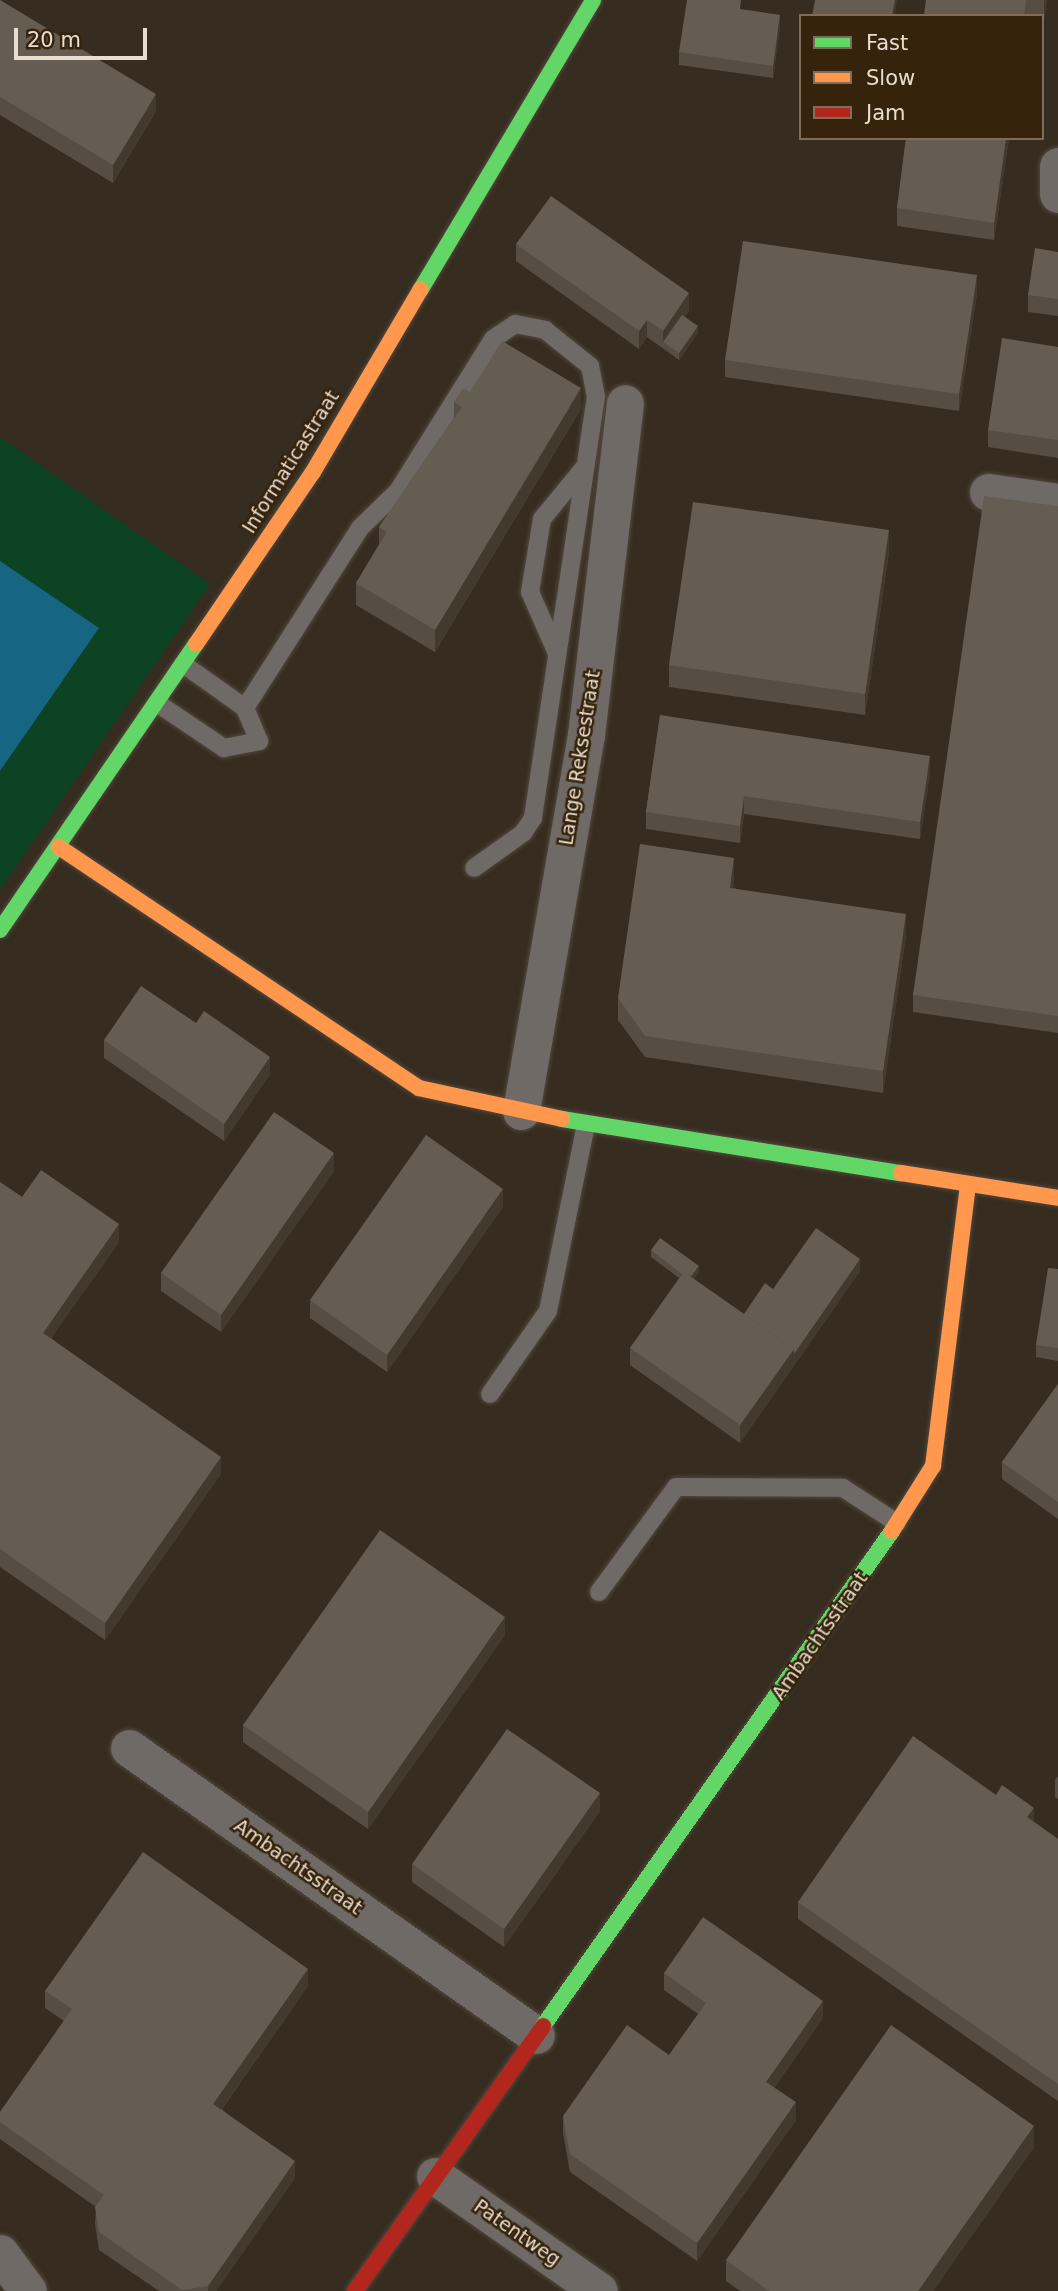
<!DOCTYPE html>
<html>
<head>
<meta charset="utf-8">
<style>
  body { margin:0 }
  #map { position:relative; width:1058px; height:2291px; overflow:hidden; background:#362c1f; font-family:"DejaVu Sans",sans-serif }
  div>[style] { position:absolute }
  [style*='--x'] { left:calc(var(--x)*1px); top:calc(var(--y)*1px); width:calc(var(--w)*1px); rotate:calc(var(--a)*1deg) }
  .green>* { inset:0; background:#0c4423 }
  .water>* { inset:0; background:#166582 }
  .roads { filter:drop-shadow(0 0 2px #51473d) drop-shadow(0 0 2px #51473d) }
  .lane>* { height:18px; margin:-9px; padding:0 9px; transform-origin:9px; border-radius:9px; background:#706a66 }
  .street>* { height:37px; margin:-18.5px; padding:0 18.5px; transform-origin:18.5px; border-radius:18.5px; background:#706a66 }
  .fast>* { height:16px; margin:-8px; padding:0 8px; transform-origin:8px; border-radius:8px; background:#63d668 }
  .slow>* { height:16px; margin:-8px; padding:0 8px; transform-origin:8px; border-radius:8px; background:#ff974d }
  .jam>* { height:16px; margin:-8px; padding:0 8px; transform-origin:8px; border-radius:8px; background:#b3261e }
  .wall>* { inset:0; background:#564e43 }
  .shaded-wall>* { inset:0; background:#433a2e }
  .building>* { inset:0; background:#665d52 }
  span { translate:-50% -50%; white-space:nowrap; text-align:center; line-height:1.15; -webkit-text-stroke:5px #35230b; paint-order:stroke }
  .street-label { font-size:19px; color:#e9ddd0 }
  .legend { position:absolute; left:799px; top:14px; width:245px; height:126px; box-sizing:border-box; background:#35230b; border:2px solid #7d6d5a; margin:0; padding:9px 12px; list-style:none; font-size:21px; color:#e9ddd0 }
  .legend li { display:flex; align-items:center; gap:14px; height:35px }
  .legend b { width:35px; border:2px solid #7d6d5a }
  .scale { position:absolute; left:14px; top:28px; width:133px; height:32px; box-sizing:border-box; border:4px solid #e9ddd0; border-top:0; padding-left:9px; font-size:21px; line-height:24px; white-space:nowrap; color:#e9ddd0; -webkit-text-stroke:5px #35230b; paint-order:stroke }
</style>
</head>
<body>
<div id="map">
  <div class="green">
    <div style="clip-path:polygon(0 437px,210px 584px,0 890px,0 771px,99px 628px,0 561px)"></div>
  </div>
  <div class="water">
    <div style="clip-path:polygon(0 561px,99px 628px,0 771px)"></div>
  </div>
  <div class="roads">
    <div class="lane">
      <div style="--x:556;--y:651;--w:64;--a:-113.8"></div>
      <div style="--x:530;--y:592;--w:74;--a:-80.7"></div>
      <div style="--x:542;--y:519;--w:65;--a:-50.6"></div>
      <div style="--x:157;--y:703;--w:81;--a:33.9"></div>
      <div style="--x:224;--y:748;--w:36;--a:-11"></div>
      <div style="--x:259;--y:741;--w:36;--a:-113"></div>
      <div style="--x:245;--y:708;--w:76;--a:-144.6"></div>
      <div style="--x:245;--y:708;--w:214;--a:-57.4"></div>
      <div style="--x:360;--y:528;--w:53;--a:-44.2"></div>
      <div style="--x:398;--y:491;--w:179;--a:-58"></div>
      <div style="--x:493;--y:339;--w:27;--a:-34"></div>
      <div style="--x:515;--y:324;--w:31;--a:11"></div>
      <div style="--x:545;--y:330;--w:58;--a:38.7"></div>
      <div style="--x:590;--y:366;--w:31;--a:79"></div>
      <div style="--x:596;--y:396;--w:427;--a:98.5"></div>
      <div style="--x:533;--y:818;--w:18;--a:124"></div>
      <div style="--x:523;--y:833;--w:60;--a:144.5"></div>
      <div style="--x:490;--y:1394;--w:101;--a:-55.1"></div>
      <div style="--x:548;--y:1311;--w:191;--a:-78.5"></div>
      <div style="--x:599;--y:1592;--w:130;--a:-53.7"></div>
      <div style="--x:676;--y:1487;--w:167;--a:0.3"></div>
      <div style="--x:843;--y:1488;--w:64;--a:32.9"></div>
    </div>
    <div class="street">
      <div style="--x:1058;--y:166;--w:28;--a:90"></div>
      <div style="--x:988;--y:492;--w:71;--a:8.1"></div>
      <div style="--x:521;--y:1111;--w:382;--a:-80.2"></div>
      <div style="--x:586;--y:735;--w:334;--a:-83.3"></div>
      <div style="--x:129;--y:1748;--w:498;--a:35.2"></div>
      <div style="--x:435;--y:2176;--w:200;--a:35"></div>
      <div style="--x:0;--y:2253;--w:47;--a:53.6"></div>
    </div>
    <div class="fast">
      <div style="--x:421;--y:289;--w:336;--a:-59.2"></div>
      <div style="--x:0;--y:930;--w:347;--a:-55.6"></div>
      <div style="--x:562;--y:1119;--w:343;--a:9.1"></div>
      <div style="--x:543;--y:2026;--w:606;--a:-54.81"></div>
    </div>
    <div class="slow">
      <div style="--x:196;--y:644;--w:208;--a:-55.8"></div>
      <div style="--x:313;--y:472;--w:212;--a:-59.5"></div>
      <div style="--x:59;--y:847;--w:433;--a:33.8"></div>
      <div style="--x:419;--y:1088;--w:146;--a:12.2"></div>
      <div style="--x:901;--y:1173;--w:159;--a:9"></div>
      <div style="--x:892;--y:1531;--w:77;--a:-57.8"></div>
      <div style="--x:933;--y:1466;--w:284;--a:-82.9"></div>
    </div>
    <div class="jam">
      <div style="--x:355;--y:2291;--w:325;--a:-54.6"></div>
    </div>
  </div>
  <div class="wall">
    <div style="clip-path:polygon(0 0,156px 111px,113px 183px,0 115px)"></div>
    <div style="clip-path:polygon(926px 0,1047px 0,1044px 19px,1042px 18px,1042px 16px,924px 16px)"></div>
    <div style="clip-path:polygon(780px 27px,773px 78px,679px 65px,679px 52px)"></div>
    <div style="clip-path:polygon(906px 138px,1009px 138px,994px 240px,897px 226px,897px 208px)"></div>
    <div style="clip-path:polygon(516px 244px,689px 311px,685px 317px,698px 333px,679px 360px,647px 337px,639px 349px,516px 261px)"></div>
    <div style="clip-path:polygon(1058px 252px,1058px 316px,1028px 312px,1028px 295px)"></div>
    <div style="clip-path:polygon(977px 293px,959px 411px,725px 377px,725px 360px)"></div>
    <div style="clip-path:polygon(1058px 347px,1058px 458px,988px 447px,988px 430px)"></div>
    <div style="clip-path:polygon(470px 392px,581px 409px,435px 652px,356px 605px,356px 583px,379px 544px,379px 527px,454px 418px,454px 402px)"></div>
    <div style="clip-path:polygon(1058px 506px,1058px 1033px,913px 1012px,913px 995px)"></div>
    <div style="clip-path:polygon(889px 552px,865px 715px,669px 687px,669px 665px)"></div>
    <div style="clip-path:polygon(660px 715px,930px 773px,920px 839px,744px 814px,740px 843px,646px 829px,646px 812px)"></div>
    <div style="clip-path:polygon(734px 880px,733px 888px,906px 935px,883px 1093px,645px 1057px,618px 1020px,618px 998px)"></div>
    <div style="clip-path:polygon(104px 1040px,270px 1074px,224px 1141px,104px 1058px)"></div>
    <div style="clip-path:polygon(334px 1171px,221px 1332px,161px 1291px,161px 1273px)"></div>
    <div style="clip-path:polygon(0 1182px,22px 1197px,119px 1242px,51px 1338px,221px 1474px,105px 1640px,0 1567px)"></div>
    <div style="clip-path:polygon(503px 1207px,387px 1372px,310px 1318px,310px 1300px)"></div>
    <div style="clip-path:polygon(651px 1250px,699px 1272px,694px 1279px,744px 1314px,773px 1289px,860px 1271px,740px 1443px,630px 1365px,630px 1348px,679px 1278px,651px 1257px)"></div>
    <div style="clip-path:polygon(1058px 1269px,1058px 1361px,1036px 1357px,1036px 1345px)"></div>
    <div style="clip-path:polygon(1058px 1384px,1058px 1519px,1002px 1479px,1002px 1462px)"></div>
    <div style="clip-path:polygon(505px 1635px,368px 1829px,243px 1742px,243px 1725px)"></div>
    <div style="clip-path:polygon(1058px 1776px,1058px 1799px,1055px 1797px,1055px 1780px)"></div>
    <div style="clip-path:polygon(600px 1811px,504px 1947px,412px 1882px,412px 1864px)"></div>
    <div style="clip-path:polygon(1034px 1822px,1058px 1839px,1058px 2101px,798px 1919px,798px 1902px)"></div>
    <div style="clip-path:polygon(664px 1973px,823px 2018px,774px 2088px,796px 2120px,697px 2261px,570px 2172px,563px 2133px,563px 2116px,669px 2055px,698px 2014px,664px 1990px)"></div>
    <div style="clip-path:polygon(308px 1986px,222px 2109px,295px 2178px,216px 2291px,159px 2291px,99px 2250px,95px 2224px,96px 2207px,0 2139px,0 2112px,64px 2021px,45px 2008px,45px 1991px)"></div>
    <div style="clip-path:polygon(1034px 2147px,933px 2291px,740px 2291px,726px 2281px,726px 2260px)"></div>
  </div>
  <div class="shaded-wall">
    <div style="clip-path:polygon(895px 0,897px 0,895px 16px,892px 16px)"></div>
    <div style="clip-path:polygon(1044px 0,1047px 0,1044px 19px)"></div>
    <div style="clip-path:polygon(780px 15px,780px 27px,773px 78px,773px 66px)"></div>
    <div style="clip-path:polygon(156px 94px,156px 111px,113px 183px,113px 165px)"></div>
    <div style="clip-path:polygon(1006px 138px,1009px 138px,994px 240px,994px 223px)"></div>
    <div style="clip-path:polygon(977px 275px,977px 293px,959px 411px,959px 394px)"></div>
    <div style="clip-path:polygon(689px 293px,689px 311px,666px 344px,663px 342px,663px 331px)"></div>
    <div style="clip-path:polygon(647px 320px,647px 337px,639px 349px,639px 331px)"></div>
    <div style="clip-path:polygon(698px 326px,698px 333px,679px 360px,679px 353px)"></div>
    <div style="clip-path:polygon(581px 388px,581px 409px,435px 652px,435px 630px)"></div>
    <div style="clip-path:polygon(889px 530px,889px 552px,865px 715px,865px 694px)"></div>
    <div style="clip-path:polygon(930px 756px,930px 773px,920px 839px,920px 822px)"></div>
    <div style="clip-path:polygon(744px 796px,744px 814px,740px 843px,740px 826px)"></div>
    <div style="clip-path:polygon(734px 858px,734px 880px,730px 909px,730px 888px)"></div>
    <div style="clip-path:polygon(906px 914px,906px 935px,883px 1093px,883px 1071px)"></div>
    <div style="clip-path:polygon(270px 1057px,270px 1074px,224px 1141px,224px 1124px)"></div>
    <div style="clip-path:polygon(334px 1153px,334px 1171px,221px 1332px,221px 1315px)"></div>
    <div style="clip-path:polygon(503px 1189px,503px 1207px,387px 1372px,387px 1355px)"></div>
    <div style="clip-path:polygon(119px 1224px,119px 1242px,43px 1350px,43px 1333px)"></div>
    <div style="clip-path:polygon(860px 1259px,860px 1271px,740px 1443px,740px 1425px,794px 1349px)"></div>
    <div style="clip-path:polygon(699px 1266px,699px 1272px,689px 1285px,689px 1279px)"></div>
    <div style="clip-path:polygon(221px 1457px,221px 1474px,105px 1640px,105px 1623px)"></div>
    <div style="clip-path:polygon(505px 1617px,505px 1635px,368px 1829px,368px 1812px)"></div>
    <div style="clip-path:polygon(600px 1793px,600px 1811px,504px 1947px,504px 1929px)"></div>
    <div style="clip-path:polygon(1034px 1808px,1034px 1825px,1027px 1817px)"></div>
    <div style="clip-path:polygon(308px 1969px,308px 1986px,213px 2121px,213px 2104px)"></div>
    <div style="clip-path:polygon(823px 2001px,823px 2018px,766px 2099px,766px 2082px)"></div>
    <div style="clip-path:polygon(796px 2102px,796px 2120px,697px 2261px,697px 2243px)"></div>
    <div style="clip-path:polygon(1034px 2126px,1034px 2147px,933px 2291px,918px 2291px)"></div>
    <div style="clip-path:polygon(295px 2161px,295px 2178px,216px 2291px,208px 2291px,208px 2286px)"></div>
  </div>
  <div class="building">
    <div style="clip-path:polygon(0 0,156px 94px,113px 165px,0 97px)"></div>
    <div style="clip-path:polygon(687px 0,741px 0,740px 9px,780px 15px,773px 66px,679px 52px)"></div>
    <div style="clip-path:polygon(815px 0,895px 0,892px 16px,812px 16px)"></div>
    <div style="clip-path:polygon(926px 0,1026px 0,1024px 16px,924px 16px)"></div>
    <div style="clip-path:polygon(906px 138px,1006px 138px,994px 223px,897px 208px)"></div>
    <div style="clip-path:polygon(551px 196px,689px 293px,663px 331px,647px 320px,639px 331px,516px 244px)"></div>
    <div style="clip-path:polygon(743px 241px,977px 275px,959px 394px,725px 360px)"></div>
    <div style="clip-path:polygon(1035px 248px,1058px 252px,1058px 299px,1028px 295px)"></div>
    <div style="clip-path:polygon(682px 315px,698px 326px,679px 353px,663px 342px)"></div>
    <div style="clip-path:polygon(1002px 338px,1058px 347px,1058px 440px,988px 430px)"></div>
    <div style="clip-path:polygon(502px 341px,581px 388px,435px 630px,356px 583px,387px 532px,379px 527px,462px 407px,454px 402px,463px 388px,470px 392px)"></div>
    <div style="clip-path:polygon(984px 496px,1058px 506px,1058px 1016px,913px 995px)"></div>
    <div style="clip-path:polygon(693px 502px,889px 530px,865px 694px,669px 665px)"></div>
    <div style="clip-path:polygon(660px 715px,930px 756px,920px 822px,744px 796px,740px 826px,646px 812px)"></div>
    <div style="clip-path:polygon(640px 844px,734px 858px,730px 888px,906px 914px,883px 1071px,645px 1036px,618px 998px)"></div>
    <div style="clip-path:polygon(141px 986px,196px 1023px,204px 1011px,270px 1057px,224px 1124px,104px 1040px)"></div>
    <div style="clip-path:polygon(274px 1112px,334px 1153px,221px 1315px,161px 1273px)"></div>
    <div style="clip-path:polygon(426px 1135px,503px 1189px,387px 1355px,310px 1300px)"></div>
    <div style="clip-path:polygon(41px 1170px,119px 1224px,43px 1333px,221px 1457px,105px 1623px,0 1549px,0 1182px,22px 1197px)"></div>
    <div style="clip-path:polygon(816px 1228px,860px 1259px,794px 1354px,794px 1349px,744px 1314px,765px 1283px,773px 1289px)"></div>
    <div style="clip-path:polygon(660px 1238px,699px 1266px,691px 1276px,684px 1272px,682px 1274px,651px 1250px)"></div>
    <div style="clip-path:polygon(1048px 1268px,1058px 1269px,1058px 1348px,1036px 1345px)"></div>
    <div style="clip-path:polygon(684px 1272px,794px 1349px,740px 1425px,630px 1348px)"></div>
    <div style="clip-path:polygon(1058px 1384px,1058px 1502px,1002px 1462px)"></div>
    <div style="clip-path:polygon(380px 1530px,505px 1617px,368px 1812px,243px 1725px)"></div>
    <div style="clip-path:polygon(507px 1729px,600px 1793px,504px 1929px,412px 1864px)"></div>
    <div style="clip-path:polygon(913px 1736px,996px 1795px,1002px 1785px,1034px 1808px,1027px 1817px,1058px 1839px,1058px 2084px,798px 1902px)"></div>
    <div style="clip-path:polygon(143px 1852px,308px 1969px,213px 2104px,295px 2161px,208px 2286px,182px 2290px,99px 2232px,95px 2207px,104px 2195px,0 2122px,0 2112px,72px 2009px,45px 1991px)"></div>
    <div style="clip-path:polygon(703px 1917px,823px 2001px,766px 2082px,796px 2102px,697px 2243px,570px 2154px,563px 2116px,627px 2025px,669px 2055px,706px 2003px,664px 1973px)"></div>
    <div style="clip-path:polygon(891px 2025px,1034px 2126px,918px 2291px,769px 2291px,726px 2260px)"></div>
  </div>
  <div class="street-label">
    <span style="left:291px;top:462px;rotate:-58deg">Informaticastraat</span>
    <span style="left:580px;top:758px;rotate:-81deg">Lange Reksestraat</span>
    <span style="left:820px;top:1636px;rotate:-55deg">Ambachtsstraat</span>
    <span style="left:298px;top:1867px;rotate:35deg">Ambachtsstraat</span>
    <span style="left:517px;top:2233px;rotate:35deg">Patentweg</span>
  </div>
  <ul class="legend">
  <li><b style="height:9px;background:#63d668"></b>Fast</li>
  <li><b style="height:9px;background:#ff974d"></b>Slow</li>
  <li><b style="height:9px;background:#b3261e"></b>Jam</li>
  </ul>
  <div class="scale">20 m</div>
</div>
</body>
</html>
